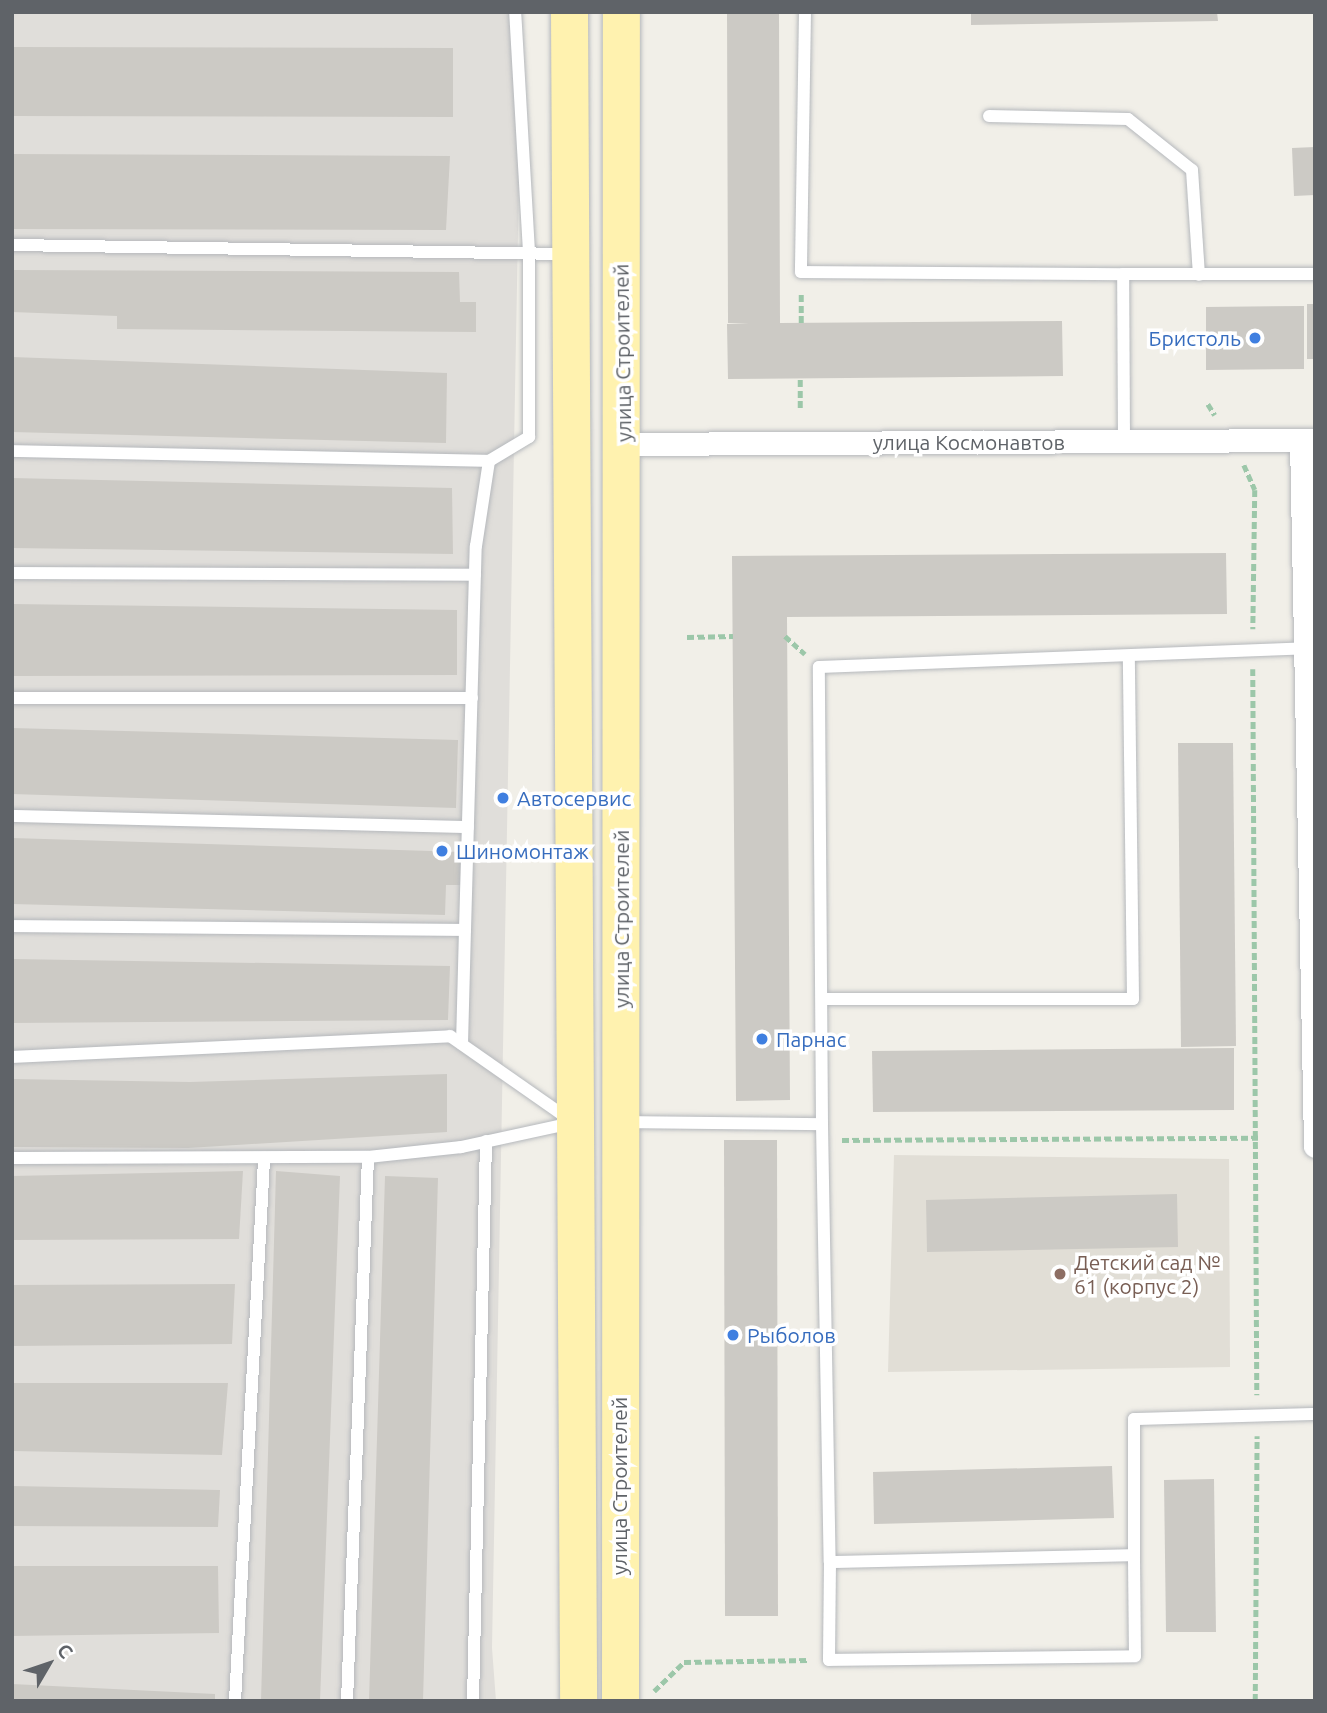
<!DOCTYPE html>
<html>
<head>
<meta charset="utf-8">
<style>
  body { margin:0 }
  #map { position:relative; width:1327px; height:1713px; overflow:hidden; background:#f1efe8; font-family:Ubuntu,sans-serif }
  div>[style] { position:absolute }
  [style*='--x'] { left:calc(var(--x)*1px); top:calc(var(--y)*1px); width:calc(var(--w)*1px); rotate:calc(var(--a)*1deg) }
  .industrial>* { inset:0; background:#e0deda }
  .education>* { inset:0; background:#e1ded6 }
  .building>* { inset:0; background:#cccac5 }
  .path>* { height:4.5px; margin-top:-2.25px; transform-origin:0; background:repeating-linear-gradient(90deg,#9cc7a9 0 7px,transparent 0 10.5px) }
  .roads { filter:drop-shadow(0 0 2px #b5b8bc) drop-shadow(0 0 2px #b5b8bc) }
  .service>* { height:12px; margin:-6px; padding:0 6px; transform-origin:6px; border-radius:6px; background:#fff }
  .minor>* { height:23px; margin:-11.5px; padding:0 11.5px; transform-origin:11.5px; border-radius:11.5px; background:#fff }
  .primary>* { height:37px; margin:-18.5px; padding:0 18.5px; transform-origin:18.5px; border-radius:18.5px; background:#fff2af }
  .dots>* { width:19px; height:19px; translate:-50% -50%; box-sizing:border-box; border:4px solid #fff; border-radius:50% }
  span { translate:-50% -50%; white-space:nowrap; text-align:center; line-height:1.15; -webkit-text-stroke:7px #fff; paint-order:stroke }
  .shop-label { font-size:21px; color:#366cbe }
  .right { translate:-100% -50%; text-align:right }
  .left { translate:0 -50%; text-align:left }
  .street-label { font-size:21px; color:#5f6368 }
  .education-label { font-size:21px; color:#785e54 }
  .frame { position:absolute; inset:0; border:14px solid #5f6368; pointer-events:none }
  .north { position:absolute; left:14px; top:1629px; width:70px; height:70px; -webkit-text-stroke:5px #fff; paint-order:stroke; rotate:51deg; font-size:19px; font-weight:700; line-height:28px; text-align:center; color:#5f6368 }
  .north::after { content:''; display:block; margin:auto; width:24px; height:32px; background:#5f6368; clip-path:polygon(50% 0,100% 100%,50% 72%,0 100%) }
</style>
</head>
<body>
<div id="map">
  <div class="industrial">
    <div style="clip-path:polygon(12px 12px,522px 12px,492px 1648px,496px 1701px,12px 1701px)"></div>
  </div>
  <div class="education">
    <div style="clip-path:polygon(894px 1155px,1229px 1159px,1230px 1367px,888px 1372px)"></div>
  </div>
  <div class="building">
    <div style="clip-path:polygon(727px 12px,779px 12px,780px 323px,1062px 321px,1063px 376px,728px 379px,727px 324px,749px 324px,728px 323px)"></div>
    <div style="clip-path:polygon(971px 12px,1217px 12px,1218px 21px,971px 25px)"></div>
    <div style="clip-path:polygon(12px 47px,453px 48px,453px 117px,12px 116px)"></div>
    <div style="clip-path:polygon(1315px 147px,1315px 195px,1294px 196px,1292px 148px)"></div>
    <div style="clip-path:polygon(12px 154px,450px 156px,446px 230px,12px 229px)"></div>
    <div style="clip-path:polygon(12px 270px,459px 272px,460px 302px,476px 302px,476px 332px,117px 329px,117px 316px,12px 312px)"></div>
    <div style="clip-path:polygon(1307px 304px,1315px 304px,1315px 359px,1307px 359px)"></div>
    <div style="clip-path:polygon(1304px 306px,1304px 369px,1206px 370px,1206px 307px)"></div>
    <div style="clip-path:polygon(12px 357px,447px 373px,446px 443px,12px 432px)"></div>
    <div style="clip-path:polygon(12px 478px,452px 488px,453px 554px,12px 548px)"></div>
    <div style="clip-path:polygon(1226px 553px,1227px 614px,787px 617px,790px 1100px,736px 1101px,732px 556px)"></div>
    <div style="clip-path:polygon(12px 604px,457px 610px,457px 675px,12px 676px)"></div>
    <div style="clip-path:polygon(12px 728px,458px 740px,456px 808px,12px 794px)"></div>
    <div style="clip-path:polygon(1178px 743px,1233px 743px,1236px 1046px,1181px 1047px)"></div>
    <div style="clip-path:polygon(12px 838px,463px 852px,462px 885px,446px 885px,445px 915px,12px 904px)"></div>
    <div style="clip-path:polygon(12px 959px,450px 966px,448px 1020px,12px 1023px)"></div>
    <div style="clip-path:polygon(1234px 1048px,1234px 1110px,873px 1112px,872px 1051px)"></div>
    <div style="clip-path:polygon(447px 1074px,447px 1132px,188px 1148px,12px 1147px,12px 1079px,190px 1082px)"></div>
    <div style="clip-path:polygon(724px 1140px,777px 1140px,778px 1616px,725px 1616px)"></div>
    <div style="clip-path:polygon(243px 1171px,239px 1239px,12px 1240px,12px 1176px)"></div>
    <div style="clip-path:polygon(276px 1171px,340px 1176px,320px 1701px,261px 1701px)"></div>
    <div style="clip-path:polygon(385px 1176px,438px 1178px,423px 1701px,369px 1701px)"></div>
    <div style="clip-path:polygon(1177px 1194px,1178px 1247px,927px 1252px,926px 1200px)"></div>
    <div style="clip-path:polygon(235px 1284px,232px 1344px,12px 1346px,12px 1285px)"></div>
    <div style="clip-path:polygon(12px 1383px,228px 1383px,222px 1455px,12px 1451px)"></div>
    <div style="clip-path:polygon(1112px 1466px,1114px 1518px,874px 1524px,873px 1472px)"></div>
    <div style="clip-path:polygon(1214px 1479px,1216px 1632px,1166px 1632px,1164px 1480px)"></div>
    <div style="clip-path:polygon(12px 1486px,220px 1490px,218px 1527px,12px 1526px)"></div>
    <div style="clip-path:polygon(12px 1566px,218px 1566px,219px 1633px,12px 1636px)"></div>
    <div style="clip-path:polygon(12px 1684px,215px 1694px,215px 1701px,12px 1701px)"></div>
  </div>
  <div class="path">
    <div style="--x:801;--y:323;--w:31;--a:-90"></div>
    <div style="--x:1208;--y:404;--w:13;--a:58"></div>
    <div style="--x:800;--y:408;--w:29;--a:-90"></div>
    <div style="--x:1244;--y:465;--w:27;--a:66"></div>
    <div style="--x:1255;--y:490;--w:139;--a:90.8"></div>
    <div style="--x:785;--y:636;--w:27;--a:42"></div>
    <div style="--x:687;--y:637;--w:46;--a:-1.2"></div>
    <div style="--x:1253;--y:669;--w:726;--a:89.68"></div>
    <div style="--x:842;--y:1140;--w:416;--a:-0.3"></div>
    <div style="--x:654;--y:1691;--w:42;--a:-44"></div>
    <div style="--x:684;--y:1662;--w:125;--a:-0.9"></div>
    <div style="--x:1255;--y:1701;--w:265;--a:-89.6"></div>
  </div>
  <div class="roads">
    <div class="service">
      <div style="--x:805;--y:12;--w:260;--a:90.9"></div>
      <div style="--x:801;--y:272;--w:322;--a:0.4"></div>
      <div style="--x:989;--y:116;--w:139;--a:1.2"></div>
      <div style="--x:1128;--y:119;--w:82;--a:38.6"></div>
      <div style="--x:1192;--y:170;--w:105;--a:86.2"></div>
      <div style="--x:12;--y:245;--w:556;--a:0.93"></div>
      <div style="--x:1124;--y:441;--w:167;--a:-90.3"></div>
      <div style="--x:1123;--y:274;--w:192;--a:0"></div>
      <div style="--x:12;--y:451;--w:477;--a:1.2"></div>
      <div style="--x:12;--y:573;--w:463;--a:0.2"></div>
      <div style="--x:12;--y:698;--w:460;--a:0"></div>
      <div style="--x:12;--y:816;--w:456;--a:1.4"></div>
      <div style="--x:12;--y:926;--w:453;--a:0.5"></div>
      <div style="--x:465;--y:930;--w:384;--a:-88.4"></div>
      <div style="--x:476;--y:546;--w:86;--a:-81.3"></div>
      <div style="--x:489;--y:461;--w:47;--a:-31"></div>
      <div style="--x:529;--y:437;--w:185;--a:-90"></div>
      <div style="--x:529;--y:252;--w:240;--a:-93.3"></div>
      <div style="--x:823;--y:999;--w:310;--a:0"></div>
      <div style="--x:1133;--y:999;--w:341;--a:-90.7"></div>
      <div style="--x:462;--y:1044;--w:114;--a:-88.5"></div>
      <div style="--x:12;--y:1057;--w:439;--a:-2.7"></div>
      <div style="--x:450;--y:1036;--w:146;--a:35"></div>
      <div style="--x:625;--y:1122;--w:197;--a:0.6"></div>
      <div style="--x:822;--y:1124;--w:457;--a:-90.4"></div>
      <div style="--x:819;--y:667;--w:488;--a:-2.2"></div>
      <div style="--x:822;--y:1124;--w:438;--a:89"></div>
      <div style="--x:830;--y:1562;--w:304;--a:-1.3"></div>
      <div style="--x:1134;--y:1555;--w:136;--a:-90"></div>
      <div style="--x:1134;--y:1419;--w:181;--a:-1.6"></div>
      <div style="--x:12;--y:1158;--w:356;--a:-0.2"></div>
      <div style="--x:368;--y:1157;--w:94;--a:-6.1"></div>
      <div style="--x:461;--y:1147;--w:114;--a:-12.2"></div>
      <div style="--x:830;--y:1562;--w:98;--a:90.6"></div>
      <div style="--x:829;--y:1660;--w:306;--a:-0.7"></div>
      <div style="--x:1135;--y:1656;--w:101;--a:-90.6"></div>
      <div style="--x:235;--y:1701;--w:541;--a:-86.93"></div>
      <div style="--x:347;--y:1701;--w:544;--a:-87.79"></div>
      <div style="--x:473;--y:1701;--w:560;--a:-88.67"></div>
    </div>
    <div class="minor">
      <div style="--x:1301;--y:440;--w:706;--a:88.86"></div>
      <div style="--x:623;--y:444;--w:692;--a:-0.33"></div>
    </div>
    <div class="primary">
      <div style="--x:569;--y:12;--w:1689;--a:89.69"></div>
      <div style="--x:620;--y:1701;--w:1689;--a:-89.97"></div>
    </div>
  </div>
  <div class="dots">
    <div style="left:1255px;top:338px;background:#3f7fe0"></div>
    <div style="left:503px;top:798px;background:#3f7fe0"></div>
    <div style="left:442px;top:851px;background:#3f7fe0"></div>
    <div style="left:762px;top:1039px;background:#3f7fe0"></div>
    <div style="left:1060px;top:1274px;background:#8d6e63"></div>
    <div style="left:733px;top:1335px;background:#3f7fe0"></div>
  </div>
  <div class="shop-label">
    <span class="right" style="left:1241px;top:338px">Бристоль</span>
    <span class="left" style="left:517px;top:798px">Автосервис</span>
    <span class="left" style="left:456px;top:851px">Шиномонтаж</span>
    <span class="left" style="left:776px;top:1039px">Парнас</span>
    <span class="left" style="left:747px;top:1335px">Рыболов</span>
  </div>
  <div class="street-label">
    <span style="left:622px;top:353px;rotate:-91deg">улица Строителей</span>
    <span style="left:969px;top:442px">улица Космонавтов</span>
    <span style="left:621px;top:919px;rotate:-90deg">улица Строителей</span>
    <span style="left:619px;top:1486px;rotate:-90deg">улица Строителей</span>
  </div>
  <div class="education-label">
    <span class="left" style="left:1074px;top:1274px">Детский сад №<br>61 (корпус 2)</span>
  </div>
  <div class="frame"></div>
  <div class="north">С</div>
</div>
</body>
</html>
